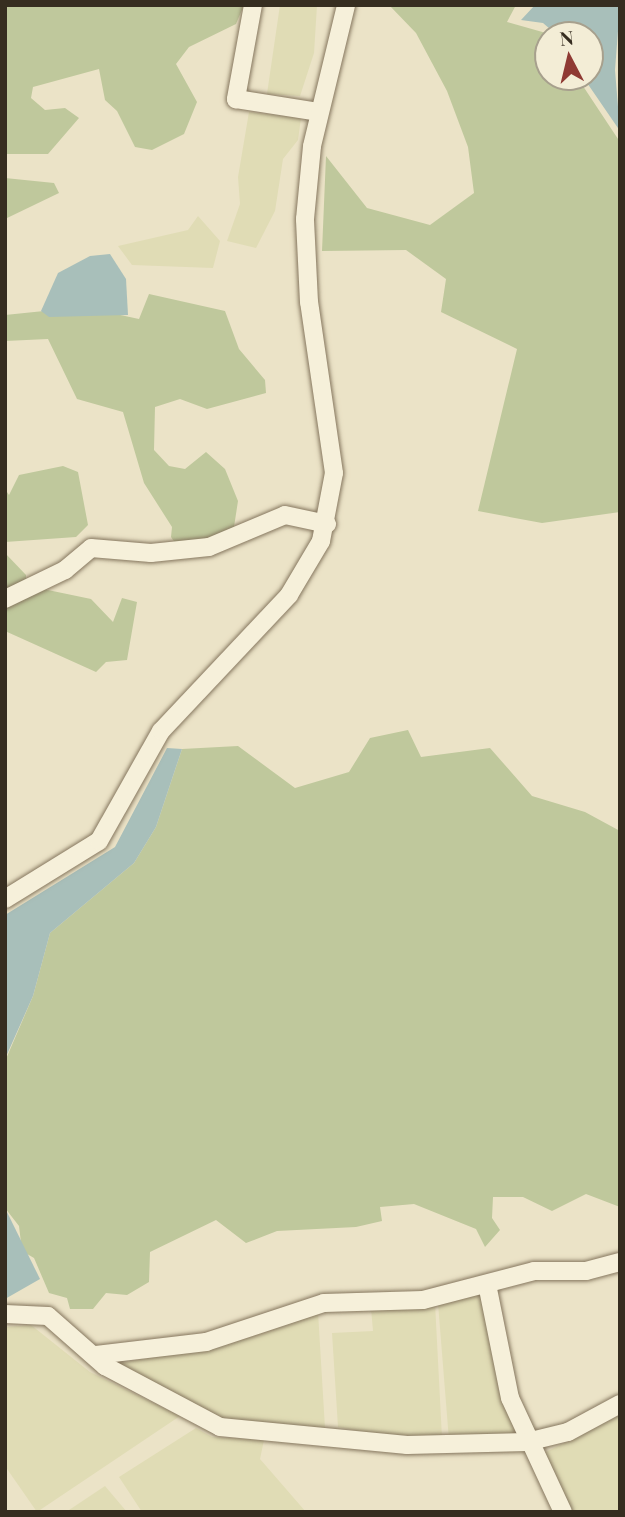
<!DOCTYPE html>
<html>
<head>
<meta charset="utf-8">
<style>
  body { margin:0 }
  #map { position:relative; width:625px; height:1517px; overflow:hidden; background:#ebe3c7; font-family:"Playfair Display",serif }
  div>[style] { position:absolute }
  [style*='--x'] { left:calc(var(--x)*1px); top:calc(var(--y)*1px); width:calc(var(--w)*1px); rotate:calc(var(--a)*1deg) }
  .farmland>* { inset:0; background:#e0dcb5 }
  .green>* { inset:0; background:#bfc89c }
  .water>* { inset:0; background:#a8bfba }
  .roads { filter:drop-shadow(0 0 2px #85765e) drop-shadow(0 0 2px #85765e) }
  .minor>* { height:18px; margin:-9px; padding:0 9px; transform-origin:9px; border-radius:9px; background:#f6f0da }
  span { translate:-50% -50%; white-space:nowrap; text-align:center; line-height:1.15; -webkit-text-stroke:5px #f3edd6; paint-order:stroke }
  .frame { position:absolute; inset:0; border:7px solid #362d20; pointer-events:none }
  .north { position:absolute; left:534px; top:21px; width:70px; height:70px; box-sizing:border-box; background:#f3edd6; border:2px solid #a7a08d; border-radius:50%; rotate:353deg; font-size:19px; font-weight:700; line-height:28px; text-align:center; color:#362d20 }
  .north::after { content:''; display:block; margin:auto; width:24px; height:32px; background:#8f3a33; clip-path:polygon(50% 0,100% 100%,50% 72%,0 100%) }
</style>
</head>
<body>
<div id="map">
  <div class="farmland">
    <div style="clip-path:polygon(280px 5px,317px 5px,314px 53px,300px 96px,267px 94px)"></div>
    <div style="clip-path:polygon(249px 112px,301px 118px,298px 140px,283px 159px,275px 211px,256px 248px,227px 241px,240px 204px,238px 177px)"></div>
    <div style="clip-path:polygon(198px 216px,220px 241px,213px 268px,132px 265px,118px 246px,188px 230px)"></div>
    <div style="clip-path:polygon(476px 1293px,483px 1296px,517px 1436px,449px 1440px,438px 1303px)"></div>
    <div style="clip-path:polygon(435px 1303px,442px 1438px,393px 1438px,338px 1427px,332px 1333px,373px 1331px,371px 1308px)"></div>
    <div style="clip-path:polygon(318px 1312px,325px 1428px,216px 1418px,115px 1364px,209px 1347px)"></div>
    <div style="clip-path:polygon(31px 1325px,90px 1372px,180px 1416px,37px 1512px,5px 1466px,5px 1327px)"></div>
    <div style="clip-path:polygon(620px 1415px,620px 1510px,571px 1512px,542px 1454px)"></div>
    <div style="clip-path:polygon(196px 1428px,212px 1437px,264px 1440px,260px 1459px,306px 1512px,142px 1512px,119px 1477px)"></div>
    <div style="clip-path:polygon(105px 1486px,127px 1512px,66px 1512px)"></div>
  </div>
  <div class="green">
    <div style="clip-path:polygon(5px 5px,244px 5px,236px 24px,189px 47px,176px 64px,197px 102px,184px 134px,152px 150px,135px 147px,117px 111px,105px 100px,99px 69px,33px 87px,31px 98px,45px 110px,65px 108px,79px 118px,48px 154px,5px 154px)"></div>
    <div style="clip-path:polygon(389px 5px,516px 5px,507px 22px,553px 35px,548px 77px,577px 77px,620px 142px,620px 512px,542px 523px,478px 511px,517px 349px,441px 312px,446px 279px,406px 250px,322px 251px,326px 156px,367px 208px,430px 225px,474px 193px,468px 147px,447px 91px,416px 33px)"></div>
    <div style="clip-path:polygon(5px 178px,54px 183px,59px 193px,5px 219px)"></div>
    <div style="clip-path:polygon(149px 294px,225px 311px,239px 349px,265px 380px,266px 393px,207px 409px,180px 399px,155px 407px,154px 450px,169px 466px,185px 469px,206px 452px,225px 469px,238px 501px,234px 527px,198px 544px,176px 544px,171px 537px,172px 527px,144px 483px,123px 412px,77px 399px,48px 339px,5px 341px,5px 315px,83px 307px,139px 319px)"></div>
    <div style="clip-path:polygon(63px 466px,78px 472px,88px 525px,76px 537px,5px 542px,5px 489px,9px 495px,19px 475px)"></div>
    <div style="clip-path:polygon(5px 553px,26px 575px,26px 586px,5px 594px)"></div>
    <div style="clip-path:polygon(43px 589px,91px 599px,113px 622px,122px 598px,137px 602px,127px 660px,106px 662px,96px 672px,5px 631px,5px 604px)"></div>
    <div style="clip-path:polygon(408px 730px,421px 757px,490px 748px,532px 796px,585px 812px,620px 831px,620px 1207px,586px 1194px,552px 1211px,523px 1197px,493px 1197px,492px 1218px,500px 1230px,485px 1247px,476px 1229px,414px 1204px,380px 1207px,382px 1221px,356px 1227px,277px 1231px,246px 1243px,216px 1220px,150px 1252px,149px 1282px,127px 1295px,106px 1293px,93px 1309px,70px 1309px,67px 1298px,49px 1293px,34px 1258px,22px 1251px,19px 1226px,5px 1208px,6px 1059px,33px 996px,50px 933px,134px 863px,156px 827px,182px 749px,238px 746px,295px 788px,349px 772px,370px 738px)"></div>
  </div>
  <div class="water">
    <div style="clip-path:polygon(535px 5px,620px 5px,615px 70px,620px 131px,583px 77px,590px 77px,590px 35px,557px 35px,543px 23px,521px 20px)"></div>
    <div style="clip-path:polygon(110px 254px,126px 279px,128px 315px,49px 317px,41px 311px,58px 273px,90px 256px)"></div>
    <div style="clip-path:polygon(167px 748px,182px 749px,156px 827px,134px 863px,50px 933px,33px 996px,5px 1059px,5px 915px,115px 847px)"></div>
    <div style="clip-path:polygon(5px 1208px,40px 1279px,5px 1299px)"></div>
  </div>
  <div class="roads">
    <div class="minor">
      <div style="--x:253;--y:5;--w:96;--a:100.3"></div>
      <div style="--x:236;--y:99;--w:83;--a:9"></div>
      <div style="--x:5;--y:599;--w:67;--a:-25.8"></div>
      <div style="--x:65;--y:570;--w:34;--a:-40"></div>
      <div style="--x:91;--y:548;--w:60;--a:4.8"></div>
      <div style="--x:151;--y:553;--w:58;--a:-5.9"></div>
      <div style="--x:209;--y:547;--w:82;--a:-22.8"></div>
      <div style="--x:285;--y:515;--w:43;--a:12.1"></div>
      <div style="--x:5;--y:899;--w:110;--a:-31.7"></div>
      <div style="--x:99;--y:841;--w:126;--a:-60.6"></div>
      <div style="--x:161;--y:731;--w:187;--a:-46.7"></div>
      <div style="--x:289;--y:595;--w:63;--a:-59.3"></div>
      <div style="--x:321;--y:541;--w:69;--a:-79.2"></div>
      <div style="--x:334;--y:473;--w:173;--a:-98.3"></div>
      <div style="--x:309;--y:302;--w:83;--a:-92.8"></div>
      <div style="--x:305;--y:219;--w:73;--a:-84.5"></div>
      <div style="--x:312;--y:146;--w:145;--a:-76.4"></div>
      <div style="--x:487;--y:1284;--w:116;--a:78.6"></div>
      <div style="--x:510;--y:1398;--w:126;--a:65.1"></div>
      <div style="--x:5;--y:1314;--w:43;--a:2.7"></div>
      <div style="--x:48;--y:1316;--w:76;--a:41.3"></div>
      <div style="--x:105;--y:1366;--w:130;--a:27.9"></div>
      <div style="--x:220;--y:1427;--w:188;--a:5.5"></div>
      <div style="--x:407;--y:1445;--w:120;--a:-1.4"></div>
      <div style="--x:527;--y:1442;--w:42;--a:-13.7"></div>
      <div style="--x:568;--y:1432;--w:59;--a:-28.3"></div>
      <div style="--x:96;--y:1355;--w:111;--a:-6.7"></div>
      <div style="--x:206;--y:1342;--w:124;--a:-18.3"></div>
      <div style="--x:324;--y:1303;--w:99;--a:-1.7"></div>
      <div style="--x:423;--y:1300;--w:115;--a:-14.6"></div>
      <div style="--x:534;--y:1271;--w:52;--a:0"></div>
      <div style="--x:586;--y:1271;--w:35;--a:-15"></div>
    </div>
  </div>
  <div class="frame"></div>
  <div class="north">N</div>
</div>
</body>
</html>
